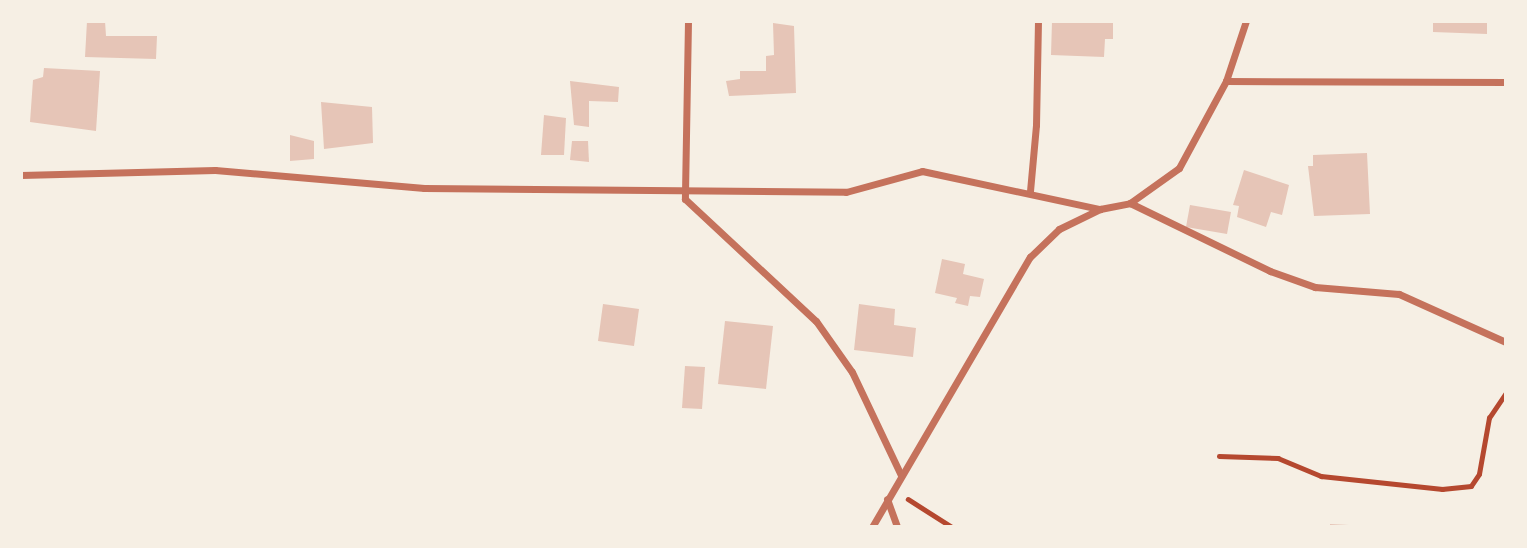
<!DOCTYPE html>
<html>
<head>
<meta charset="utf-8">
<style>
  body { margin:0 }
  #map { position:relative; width:1527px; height:548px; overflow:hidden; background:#f6efe4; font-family:"PT Sans Narrow",sans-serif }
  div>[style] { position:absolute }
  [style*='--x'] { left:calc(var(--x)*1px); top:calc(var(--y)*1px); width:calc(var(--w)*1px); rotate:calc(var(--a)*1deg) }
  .building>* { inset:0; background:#e6c5b7 }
  .path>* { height:4.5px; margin:-2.25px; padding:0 2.25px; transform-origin:2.25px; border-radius:2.25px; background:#b5482f }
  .minor>* { height:7px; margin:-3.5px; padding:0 3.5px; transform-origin:3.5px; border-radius:3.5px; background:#c5725c }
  span { translate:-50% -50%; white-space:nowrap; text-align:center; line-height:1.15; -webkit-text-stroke:5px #f6efe4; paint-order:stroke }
  .frame { position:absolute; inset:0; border:23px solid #f6efe4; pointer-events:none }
</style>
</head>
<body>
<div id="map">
  <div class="building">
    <div style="clip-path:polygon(87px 21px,105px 21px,106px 36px,157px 36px,156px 59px,85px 57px)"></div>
    <div style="clip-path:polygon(1052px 21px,1113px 21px,1113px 39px,1105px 39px,1104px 57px,1051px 55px)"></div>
    <div style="clip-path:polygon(1433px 21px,1487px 21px,1487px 34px,1433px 32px)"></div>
    <div style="clip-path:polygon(773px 23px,794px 26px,796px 93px,729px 96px,726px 81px,740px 79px,740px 71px,766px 71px,766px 56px,774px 55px)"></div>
    <div style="clip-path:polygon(44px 68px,100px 71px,96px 131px,30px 122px,33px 80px,43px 77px)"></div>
    <div style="clip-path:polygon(570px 81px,619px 87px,618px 102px,589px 101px,589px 127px,574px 125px)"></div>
    <div style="clip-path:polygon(321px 102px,372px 107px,373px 143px,324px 149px)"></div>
    <div style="clip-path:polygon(544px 115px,566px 118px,564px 155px,541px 155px)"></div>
    <div style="clip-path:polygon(290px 135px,314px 141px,314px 159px,290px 161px)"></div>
    <div style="clip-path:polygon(572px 141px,588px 141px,589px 162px,570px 160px)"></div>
    <div style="clip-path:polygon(1367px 153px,1370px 214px,1314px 216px,1308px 166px,1313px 166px,1313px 155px)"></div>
    <div style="clip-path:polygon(1244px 170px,1289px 185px,1282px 215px,1271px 212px,1266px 227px,1237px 217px,1239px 206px,1233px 205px)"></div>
    <div style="clip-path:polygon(1190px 205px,1231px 212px,1227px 234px,1186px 227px)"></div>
    <div style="clip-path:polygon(942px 259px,965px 264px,963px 274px,984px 279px,980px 297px,970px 296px,968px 306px,955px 303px,957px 298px,935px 293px)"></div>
    <div style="clip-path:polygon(603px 304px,639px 309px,634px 346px,598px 341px)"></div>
    <div style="clip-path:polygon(859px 304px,895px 309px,894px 325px,916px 328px,913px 357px,854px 350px)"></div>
    <div style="clip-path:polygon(725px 321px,773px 326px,766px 389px,718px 384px)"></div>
    <div style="clip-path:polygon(685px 366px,705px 367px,702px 409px,682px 408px)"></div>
    <div style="clip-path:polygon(1330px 524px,1349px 525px,1349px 527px,1330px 527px)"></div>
  </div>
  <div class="path">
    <div style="--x:1219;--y:456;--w:59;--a:1.9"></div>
    <div style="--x:1278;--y:458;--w:47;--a:22.7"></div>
    <div style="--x:1321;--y:476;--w:122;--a:6.1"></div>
    <div style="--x:1442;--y:489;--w:29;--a:-6"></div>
    <div style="--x:1471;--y:486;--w:14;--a:-56"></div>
    <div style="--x:1479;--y:474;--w:57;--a:-79.9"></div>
    <div style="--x:1489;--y:418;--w:30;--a:-56"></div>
    <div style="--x:908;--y:499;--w:52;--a:32.5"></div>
  </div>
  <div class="minor">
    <div style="--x:688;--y:21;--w:178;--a:91"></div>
    <div style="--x:685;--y:199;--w:179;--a:43"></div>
    <div style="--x:816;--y:321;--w:62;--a:54.8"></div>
    <div style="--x:852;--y:372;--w:114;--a:64.6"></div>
    <div style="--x:1226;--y:81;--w:280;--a:0.2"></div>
    <div style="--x:21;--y:175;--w:194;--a:-1.5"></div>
    <div style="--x:215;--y:170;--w:210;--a:4.9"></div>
    <div style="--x:424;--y:188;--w:422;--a:0.5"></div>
    <div style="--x:846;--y:192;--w:79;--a:-15.4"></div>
    <div style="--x:922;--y:171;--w:182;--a:12.1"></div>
    <div style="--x:1030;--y:191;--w:66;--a:-84.8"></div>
    <div style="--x:1036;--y:125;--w:104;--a:-88.9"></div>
    <div style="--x:1130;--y:203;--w:156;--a:25.9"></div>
    <div style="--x:1270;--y:271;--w:48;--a:19.6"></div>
    <div style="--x:1315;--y:287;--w:84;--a:4.8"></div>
    <div style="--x:1399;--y:294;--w:117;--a:24.2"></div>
    <div style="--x:887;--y:499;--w:30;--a:70"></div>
    <div style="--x:872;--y:527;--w:313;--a:-59.7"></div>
    <div style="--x:1030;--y:257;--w:40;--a:-44"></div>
    <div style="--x:1059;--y:229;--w:46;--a:-26"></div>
    <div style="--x:1100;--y:209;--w:31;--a:-11"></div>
    <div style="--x:1130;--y:203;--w:60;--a:-35.5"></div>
    <div style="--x:1179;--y:168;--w:99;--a:-61.6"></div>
    <div style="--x:1226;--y:81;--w:63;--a:-71.6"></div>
  </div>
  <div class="frame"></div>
</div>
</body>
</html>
